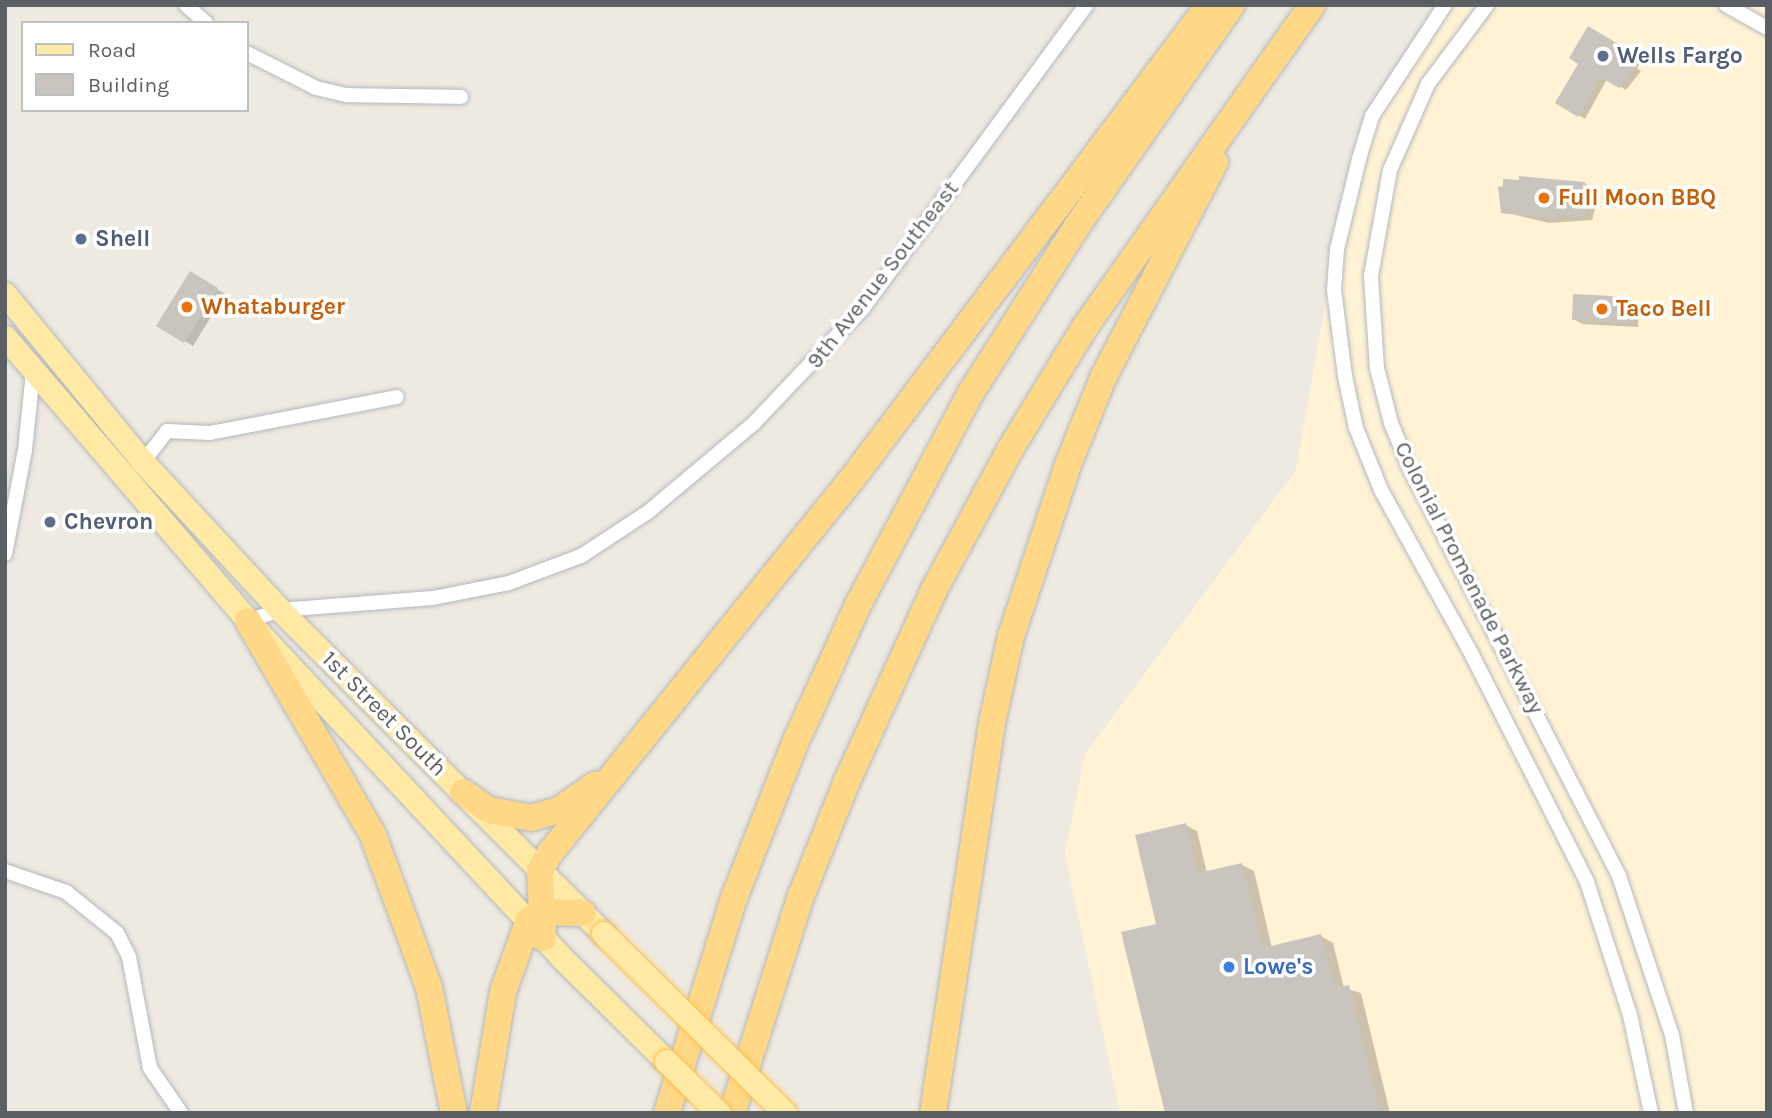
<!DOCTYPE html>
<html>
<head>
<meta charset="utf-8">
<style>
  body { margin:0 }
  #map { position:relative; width:1772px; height:1118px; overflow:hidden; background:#eeeae1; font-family:Karla,sans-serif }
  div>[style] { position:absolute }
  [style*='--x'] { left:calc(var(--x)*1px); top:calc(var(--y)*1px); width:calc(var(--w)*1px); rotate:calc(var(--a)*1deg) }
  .commercial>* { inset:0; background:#fff2d5 }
  .shadow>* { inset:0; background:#0003 }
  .building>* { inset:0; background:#c9c5be }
  .roads { filter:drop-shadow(0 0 2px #b4b8bd) drop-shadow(0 0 2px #b4b8bd) }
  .street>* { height:14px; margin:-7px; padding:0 7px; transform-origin:7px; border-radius:7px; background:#fff }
  .primary>* { height:23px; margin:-11.5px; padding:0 11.5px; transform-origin:11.5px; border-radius:11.5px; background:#ffeaa5 }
  .highway>* { height:26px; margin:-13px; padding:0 13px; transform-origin:13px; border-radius:13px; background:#ffd887 }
  .bridges { filter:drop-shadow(0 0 2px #fdbf4b) drop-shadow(0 0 2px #fdbf4b) }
  .primary-bridge>* { height:23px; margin:-11.5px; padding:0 11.5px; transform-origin:11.5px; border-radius:11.5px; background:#ffeaa5 }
  .dots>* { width:19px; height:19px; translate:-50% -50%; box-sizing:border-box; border:4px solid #fff; border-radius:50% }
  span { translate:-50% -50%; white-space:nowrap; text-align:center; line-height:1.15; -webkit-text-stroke:7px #fff; paint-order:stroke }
  .service-label { font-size:23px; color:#4e5e75; font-weight:700 }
  .left { translate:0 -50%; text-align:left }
  .food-label { font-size:23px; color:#c56008; font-weight:700 }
  .street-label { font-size:23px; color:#5a5f63 }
  .shop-label { font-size:23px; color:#366cbe; font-weight:700 }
  .frame { position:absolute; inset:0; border:7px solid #5a5f63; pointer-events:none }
  .legend { position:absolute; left:21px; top:21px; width:228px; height:91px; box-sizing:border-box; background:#fff; border:2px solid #bdbfc1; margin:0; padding:9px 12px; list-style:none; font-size:21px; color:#5a5f63 }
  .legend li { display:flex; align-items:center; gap:14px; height:35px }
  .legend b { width:35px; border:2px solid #bdbfc1 }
</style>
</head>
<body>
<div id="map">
  <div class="commercial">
    <div style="clip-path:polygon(1442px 5px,1767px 5px,1767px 1113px,1120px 1113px,1065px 854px,1085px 754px,1296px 470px,1330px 276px,1371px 104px)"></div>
  </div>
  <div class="shadow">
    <div style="clip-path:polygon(1589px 28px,1643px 60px,1637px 68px,1641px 71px,1626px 90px,1607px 79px,1585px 119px,1557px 103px,1581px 63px)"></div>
    <div style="clip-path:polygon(1583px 183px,1599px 194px,1592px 220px,1549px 223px,1503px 212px)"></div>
    <div style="clip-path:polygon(190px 273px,225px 294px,193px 346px,158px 325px)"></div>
    <div style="clip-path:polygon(1631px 299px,1639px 304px,1638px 327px,1582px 324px,1574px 319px)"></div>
    <div style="clip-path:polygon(1186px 825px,1197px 831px,1207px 873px,1242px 865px,1254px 871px,1272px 948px,1321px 936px,1333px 943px,1344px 988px,1361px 993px,1390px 1113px,1166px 1113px,1158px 925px)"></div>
  </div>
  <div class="building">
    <div style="clip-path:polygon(1588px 26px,1637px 55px,1632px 63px,1636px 66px,1619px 88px,1600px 77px,1578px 117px,1555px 103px,1578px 64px,1569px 58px)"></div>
    <div style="clip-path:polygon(1519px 176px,1584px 182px,1591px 188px,1589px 210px,1583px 216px,1557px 215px,1557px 219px,1501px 213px,1498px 186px,1503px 187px,1503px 179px,1519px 180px)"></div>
    <div style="clip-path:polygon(190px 271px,218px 288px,184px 343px,156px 326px)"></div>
    <div style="clip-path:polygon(1573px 294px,1631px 297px,1630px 324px,1572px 320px)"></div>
    <div style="clip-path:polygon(1186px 823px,1198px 873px,1242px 863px,1263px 948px,1321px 934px,1335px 988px,1349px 985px,1380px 1113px,1165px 1113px,1121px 932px,1156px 924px,1135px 835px)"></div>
  </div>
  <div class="roads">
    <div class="street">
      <div style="--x:186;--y:5;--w:27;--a:42"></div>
      <div style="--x:1445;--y:5;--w:133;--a:123.3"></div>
      <div style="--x:1372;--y:116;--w:45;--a:106.8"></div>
      <div style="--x:1359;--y:159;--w:93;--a:103.7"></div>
      <div style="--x:1337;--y:249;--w:41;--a:94.2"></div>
      <div style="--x:1334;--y:290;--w:87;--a:82.7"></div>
      <div style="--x:1345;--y:376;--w:53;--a:78.1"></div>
      <div style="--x:1356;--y:428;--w:67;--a:68"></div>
      <div style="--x:1381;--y:490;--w:188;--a:61.1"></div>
      <div style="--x:1472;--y:655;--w:254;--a:63.1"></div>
      <div style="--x:1587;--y:882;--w:140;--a:72.1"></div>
      <div style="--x:1630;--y:1015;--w:100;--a:77.9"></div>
      <div style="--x:1487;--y:5;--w:99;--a:126.8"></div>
      <div style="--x:1428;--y:84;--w:94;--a:113.8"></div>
      <div style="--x:1390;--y:170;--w:108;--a:100.2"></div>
      <div style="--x:1371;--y:276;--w:92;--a:86.3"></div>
      <div style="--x:1377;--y:368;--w:57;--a:75.7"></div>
      <div style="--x:1391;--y:423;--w:50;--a:67.6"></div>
      <div style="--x:1410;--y:469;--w:458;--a:62.8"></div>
      <div style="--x:1619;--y:876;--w:168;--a:71.6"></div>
      <div style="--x:1672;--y:1035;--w:79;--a:79.8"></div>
      <div style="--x:1726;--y:5;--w:47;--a:29.3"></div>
      <div style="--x:247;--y:53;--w:77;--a:26.9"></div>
      <div style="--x:316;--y:88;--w:32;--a:13"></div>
      <div style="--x:347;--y:95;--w:114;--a:1"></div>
      <div style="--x:143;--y:462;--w:39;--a:-52"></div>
      <div style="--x:167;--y:431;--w:43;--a:2.7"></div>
      <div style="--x:210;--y:433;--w:190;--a:-10.9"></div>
      <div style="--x:5;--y:554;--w:106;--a:-79.1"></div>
      <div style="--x:25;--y:450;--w:79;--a:-84.2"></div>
      <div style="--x:248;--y:621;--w:34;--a:-19"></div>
      <div style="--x:280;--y:610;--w:153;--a:-4.5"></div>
      <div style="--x:433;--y:598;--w:77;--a:-11.2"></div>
      <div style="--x:509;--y:583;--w:77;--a:-20.6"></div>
      <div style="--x:581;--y:556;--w:80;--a:-33.3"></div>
      <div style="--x:648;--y:512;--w:138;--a:-40"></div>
      <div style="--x:754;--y:423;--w:158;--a:-46.5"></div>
      <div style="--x:863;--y:308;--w:376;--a:-53.6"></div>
      <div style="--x:5;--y:871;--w:65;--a:19"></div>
      <div style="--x:66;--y:892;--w:65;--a:38.8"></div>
      <div style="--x:117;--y:933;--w:27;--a:63"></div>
      <div style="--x:129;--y:957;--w:113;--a:79.3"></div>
      <div style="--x:150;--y:1068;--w:55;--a:55.4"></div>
    </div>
    <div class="primary">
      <div style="--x:5;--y:294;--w:217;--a:50.6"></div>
      <div style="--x:143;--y:462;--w:202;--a:47.2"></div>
      <div style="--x:280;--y:610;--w:457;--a:45"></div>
      <div style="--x:5;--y:337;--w:374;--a:49.4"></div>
      <div style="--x:248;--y:621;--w:456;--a:47"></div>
      <div style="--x:559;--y:955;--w:151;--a:44.7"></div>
    </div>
    <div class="highway">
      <div style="--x:248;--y:621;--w:248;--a:59.7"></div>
      <div style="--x:373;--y:835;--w:162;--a:69.8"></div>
      <div style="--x:429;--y:987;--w:128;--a:78.8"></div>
      <div style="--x:463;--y:792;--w:32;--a:35"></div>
      <div style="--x:489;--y:810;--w:43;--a:10.8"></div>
      <div style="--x:531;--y:818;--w:29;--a:-16"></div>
      <div style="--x:559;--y:810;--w:44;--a:-34.8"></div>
      <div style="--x:543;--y:938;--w:68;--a:-92.5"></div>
      <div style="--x:540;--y:870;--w:20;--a:-60"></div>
      <div style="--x:550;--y:853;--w:481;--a:-51.1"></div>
      <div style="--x:852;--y:479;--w:593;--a:-53.01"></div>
      <div style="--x:483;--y:1113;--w:123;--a:-80.6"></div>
      <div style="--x:503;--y:992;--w:74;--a:-70.3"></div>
      <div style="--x:528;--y:922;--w:16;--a:-40"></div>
      <div style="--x:540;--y:912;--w:43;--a:1.3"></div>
      <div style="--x:667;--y:1113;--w:225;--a:-72.7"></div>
      <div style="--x:734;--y:898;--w:169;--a:-68.5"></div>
      <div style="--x:796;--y:741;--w:152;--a:-65.5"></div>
      <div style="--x:859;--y:603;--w:237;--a:-62"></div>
      <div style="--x:970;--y:394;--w:199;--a:-57.5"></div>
      <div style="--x:1077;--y:226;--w:270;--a:-55"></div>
      <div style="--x:732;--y:1113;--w:228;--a:-72.4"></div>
      <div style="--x:801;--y:896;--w:124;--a:-68.2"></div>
      <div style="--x:847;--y:781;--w:212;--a:-65.5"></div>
      <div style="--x:935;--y:588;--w:159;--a:-61.5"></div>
      <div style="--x:1011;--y:448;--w:142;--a:-58.6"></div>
      <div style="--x:1085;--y:327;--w:394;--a:-54.8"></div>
      <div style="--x:933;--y:1113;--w:394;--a:-81.4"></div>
      <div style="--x:992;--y:723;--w:89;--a:-77.7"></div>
      <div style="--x:1011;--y:636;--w:183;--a:-71.6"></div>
      <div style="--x:1069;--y:462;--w:93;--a:-67.9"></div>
      <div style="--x:1104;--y:376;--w:241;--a:-62.6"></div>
    </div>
  </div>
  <div class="bridges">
    <div class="primary-bridge">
      <div style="--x:603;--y:933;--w:256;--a:44.7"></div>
      <div style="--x:666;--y:1061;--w:74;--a:44.5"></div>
    </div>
  </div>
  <div class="dots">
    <div style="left:1603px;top:56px;background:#5c6f8a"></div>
    <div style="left:1544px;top:198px;background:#e8710a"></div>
    <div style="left:81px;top:239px;background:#5c6f8a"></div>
    <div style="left:187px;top:307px;background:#e8710a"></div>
    <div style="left:1602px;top:309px;background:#e8710a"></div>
    <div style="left:50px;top:522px;background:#5c6f8a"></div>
    <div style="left:1229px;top:967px;background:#3f7fe0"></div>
  </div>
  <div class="service-label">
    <span class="left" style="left:1617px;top:56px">Wells Fargo</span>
    <span class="left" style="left:95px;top:239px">Shell</span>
    <span class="left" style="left:64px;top:522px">Chevron</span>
  </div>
  <div class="food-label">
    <span class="left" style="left:1558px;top:198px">Full Moon BBQ</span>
    <span class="left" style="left:201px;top:307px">Whataburger</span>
    <span class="left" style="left:1616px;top:309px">Taco Bell</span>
  </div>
  <div class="street-label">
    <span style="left:883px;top:275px;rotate:-52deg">9th Avenue Southeast</span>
    <span style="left:1469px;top:578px;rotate:63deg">Colonial Promenade Parkway</span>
    <span style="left:384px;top:714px;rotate:45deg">1st Street South</span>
  </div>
  <div class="shop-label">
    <span class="left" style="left:1243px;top:967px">Lowe's</span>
  </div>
  <div class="frame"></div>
  <ul class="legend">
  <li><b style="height:9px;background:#ffeaa5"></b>Road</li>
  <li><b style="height:19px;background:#c9c5be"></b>Building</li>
  </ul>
</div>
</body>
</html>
